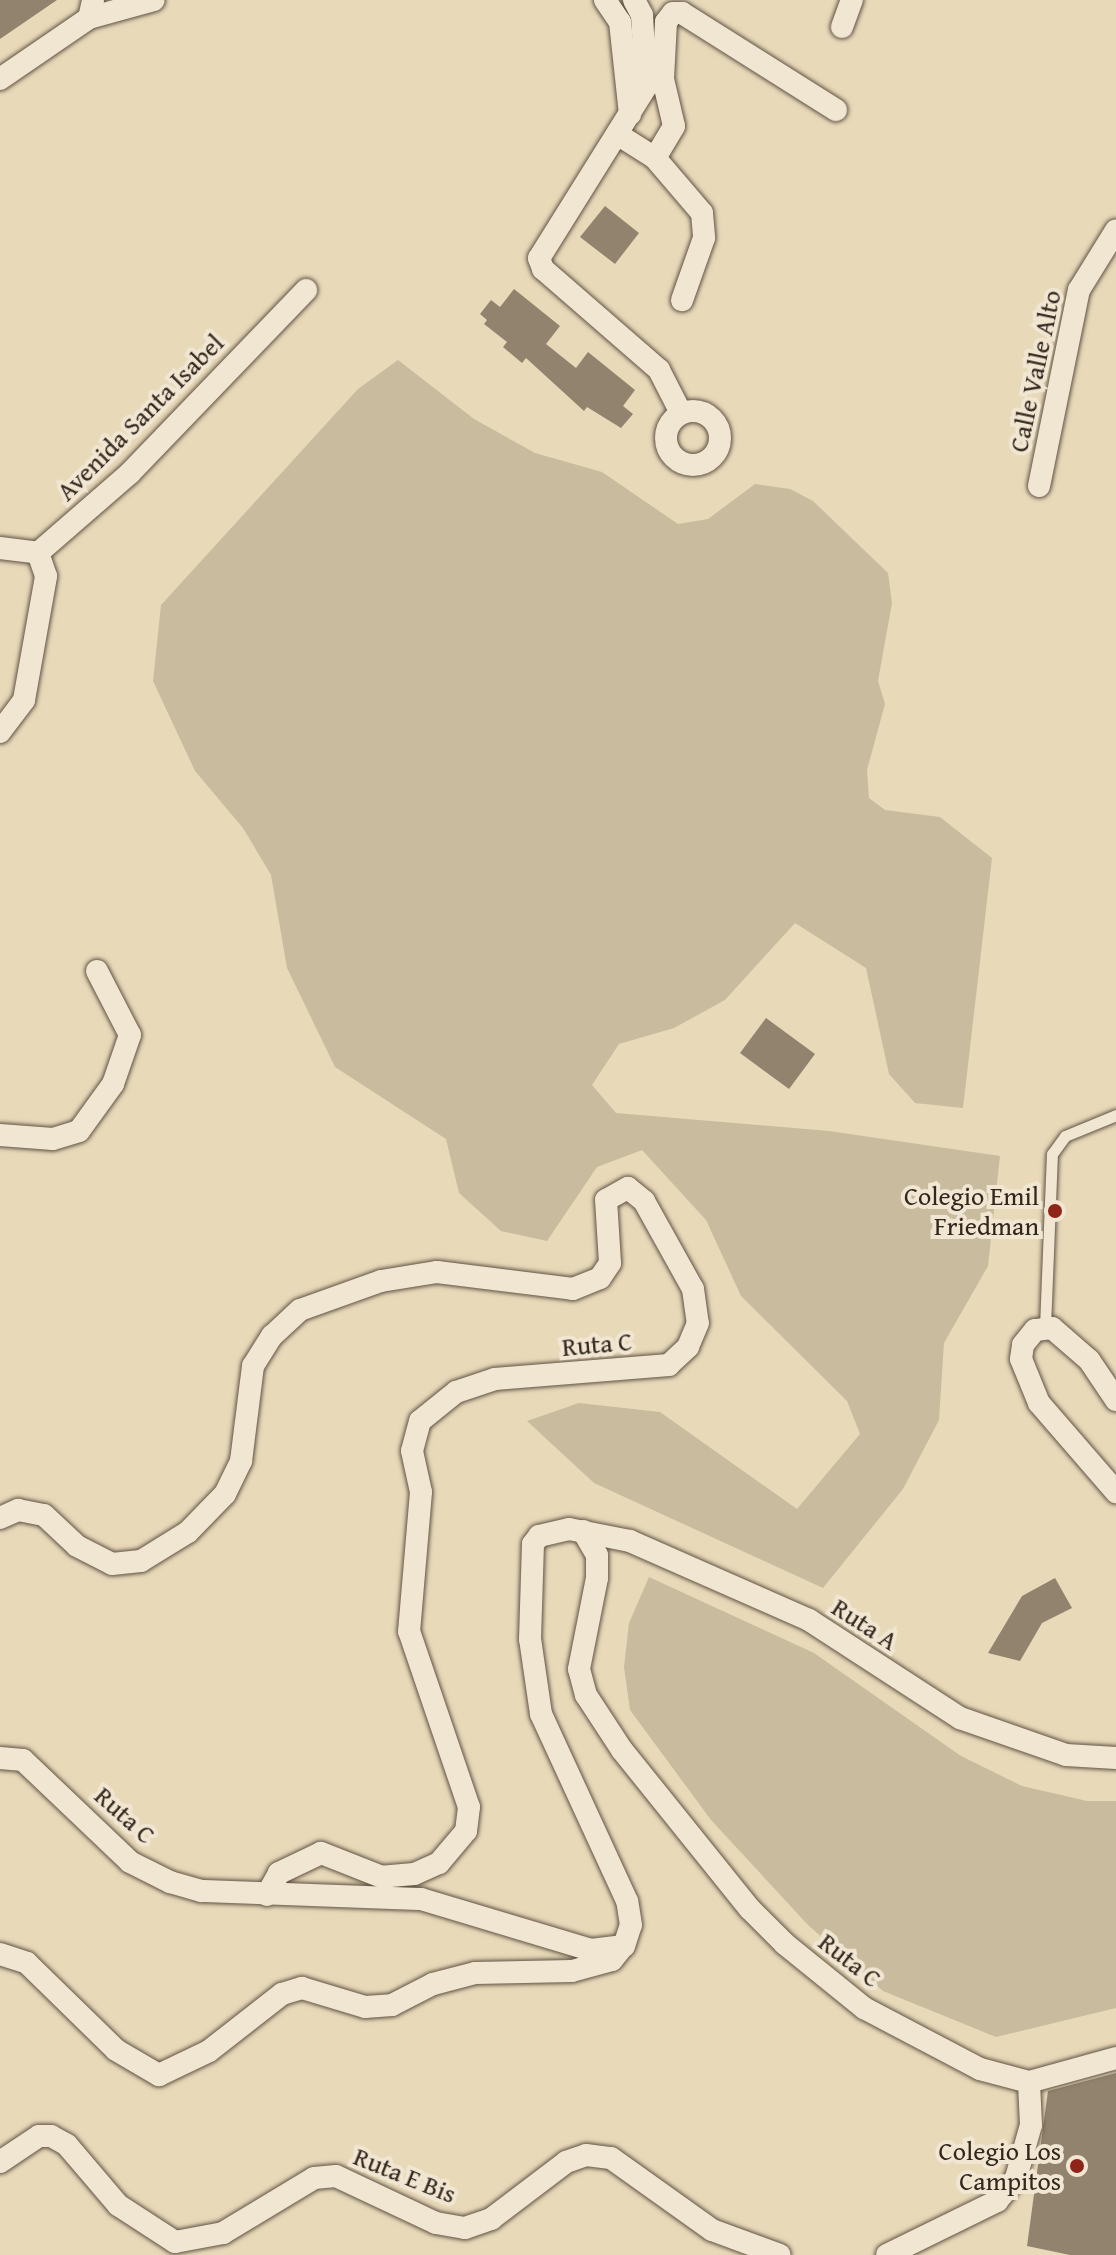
<!DOCTYPE html>
<html>
<head>
<meta charset="utf-8">
<style>
  body { margin:0 }
  #map { position:relative; width:1116px; height:2255px; overflow:hidden; background:#e8d9b9; font-family:"Gentium Book Plus",serif }
  div>[style] { position:absolute }
  [style*='--x'] { left:calc(var(--x)*1px); top:calc(var(--y)*1px); width:calc(var(--w)*1px); rotate:calc(var(--a)*1deg) }
  .green>* { inset:0; background:#c9bb9e }
  .building>* { inset:0; background:#91836e }
  .roads { filter:drop-shadow(0 0 2px #605344) drop-shadow(0 0 2px #605344) }
  .lane>* { height:11px; margin:-5.5px; padding:0 5.5px; transform-origin:5.5px; border-radius:5.5px; background:#f0e6d2 }
  .street>* { height:22px; margin:-11px; padding:0 11px; transform-origin:11px; border-radius:11px; background:#f0e6d2 }
  .street>.ring { margin:-11px; padding:0; box-sizing:content-box; background:none; border:22px solid #f0e6d2; border-radius:50% }
  .dots>* { width:22px; height:22px; translate:-50% -50%; box-sizing:border-box; border:4px solid #f0e6d2; border-radius:50% }
  span { translate:-50% -50%; white-space:nowrap; text-align:center; line-height:1.15; -webkit-text-stroke:8px #f0e6d2; paint-order:stroke }
  .street-label { font-size:26px; color:#32261d }
  .poi-label { font-size:26px; color:#32261d }
  .right { translate:-100% -50%; text-align:right }
</style>
</head>
<body>
<div id="map">
  <div class="green">
    <div style="clip-path:polygon(398px 360px,474px 419px,535px 453px,602px 472px,678px 524px,708px 519px,755px 484px,790px 489px,813px 501px,888px 573px,892px 603px,878px 681px,885px 704px,867px 770px,869px 798px,885px 810px,940px 817px,992px 858px,963px 1108px,915px 1103px,889px 1074px,866px 968px,795px 923px,725px 1000px,674px 1028px,619px 1044px,592px 1085px,616px 1113px,829px 1131px,1000px 1156px,988px 1266px,944px 1343px,939px 1420px,903px 1489px,823px 1588px,594px 1483px,527px 1421px,579px 1403px,660px 1412px,797px 1509px,860px 1434px,847px 1401px,741px 1296px,706px 1220px,642px 1150px,597px 1167px,547px 1241px,501px 1231px,459px 1193px,446px 1139px,335px 1067px,287px 968px,271px 875px,243px 828px,195px 771px,153px 681px,161px 605px,358px 389px)"></div>
    <div style="clip-path:polygon(649px 1577px,814px 1653px,961px 1756px,1022px 1786px,1087px 1801px,1116px 1801px,1116px 2008px,996px 2037px,883px 1991px,808px 1925px,711px 1820px,630px 1710px,624px 1667px,629px 1623px)"></div>
  </div>
  <div class="building">
    <div style="clip-path:polygon(0 0,57px 0,0 39px)"></div>
    <div style="clip-path:polygon(605px 206px,639px 233px,615px 264px,580px 237px)"></div>
    <div style="clip-path:polygon(514px 289px,560px 326px,546px 344px,576px 368px,588px 352px,635px 390px,623px 406px,633px 414px,621px 428px,587px 407px,584px 411px,526px 358px,522px 363px,503px 347px,507px 342px,484px 324px,487px 320px,480px 314px,491px 300px,500px 307px)"></div>
    <div style="clip-path:polygon(766px 1018px,815px 1054px,789px 1089px,740px 1053px)"></div>
    <div style="clip-path:polygon(1055px 1578px,1072px 1608px,1042px 1623px,1020px 1661px,988px 1653px,1022px 1596px)"></div>
    <div style="clip-path:polygon(1116px 2073px,1116px 2255px,1070px 2255px,1027px 2246px,1048px 2091px)"></div>
  </div>
  <div class="roads">
    <div class="lane">
      <div style="--x:1045;--y:1327;--w:173;--a:-87.7"></div>
      <div style="--x:1052;--y:1154;--w:22;--a:-54"></div>
      <div style="--x:1065;--y:1136;--w:55;--a:-22.4"></div>
    </div>
    <div class="street">
      <div style="--x:605;--y:0;--w:27;--a:56"></div>
      <div style="--x:620;--y:22;--w:93;--a:83.8"></div>
      <div style="--x:634;--y:0;--w:17;--a:62"></div>
      <div style="--x:642;--y:15;--w:72;--a:86.8"></div>
      <div style="--x:646;--y:87;--w:202;--a:122"></div>
      <div style="--x:539;--y:258;--w:12;--a:70"></div>
      <div style="--x:543;--y:269;--w:154;--a:41"></div>
      <div style="--x:659;--y:370;--w:48;--a:62.9"></div>
      <div style="--x:89;--y:18;--w:67;--a:-15.5"></div>
      <div style="--x:842;--y:27;--w:29;--a:-70"></div>
      <div style="--x:0;--y:79;--w:108;--a:-34.4"></div>
      <div style="--x:89;--y:18;--w:18;--a:-77"></div>
      <div style="--x:617;--y:134;--w:45;--a:32.3"></div>
      <div style="--x:655;--y:158;--w:72;--a:49.5"></div>
      <div style="--x:702;--y:213;--w:25;--a:85"></div>
      <div style="--x:704;--y:238;--w:66;--a:109.5"></div>
      <div style="--x:655;--y:158;--w:37;--a:-59"></div>
      <div style="--x:674;--y:126;--w:48;--a:-103.2"></div>
      <div style="--x:663;--y:79;--w:57;--a:-87"></div>
      <div style="--x:666;--y:22;--w:11;--a:-52"></div>
      <div style="--x:673;--y:13;--w:9;--a:0"></div>
      <div style="--x:682;--y:13;--w:182;--a:32.2"></div>
      <div class="ring" style="left:666px;top:411px;width:32px;height:32px"></div>
      <div style="--x:1039;--y:486;--w:200;--a:-78.5"></div>
      <div style="--x:1079;--y:290;--w:70;--a:-58.3"></div>
      <div style="--x:0;--y:548;--w:38;--a:7"></div>
      <div style="--x:38;--y:553;--w:122;--a:-41"></div>
      <div style="--x:130;--y:473;--w:254;--a:-46.1"></div>
      <div style="--x:0;--y:732;--w:40;--a:-53"></div>
      <div style="--x:24;--y:700;--w:126;--a:-79.9"></div>
      <div style="--x:46;--y:576;--w:24;--a:-109"></div>
      <div style="--x:0;--y:1135;--w:53;--a:4.3"></div>
      <div style="--x:53;--y:1139;--w:27;--a:-17"></div>
      <div style="--x:79;--y:1131;--w:58;--a:-54.1"></div>
      <div style="--x:113;--y:1084;--w:52;--a:-70.9"></div>
      <div style="--x:130;--y:1035;--w:72;--a:-117.3"></div>
      <div style="--x:1116;--y:1400;--w:48;--a:-124"></div>
      <div style="--x:1089;--y:1360;--w:49;--a:-139.1"></div>
      <div style="--x:1052;--y:1328;--w:17;--a:173"></div>
      <div style="--x:1035;--y:1330;--w:19;--a:129"></div>
      <div style="--x:1023;--y:1345;--w:14;--a:98"></div>
      <div style="--x:1021;--y:1359;--w:48;--a:67.8"></div>
      <div style="--x:1039;--y:1403;--w:118;--a:49.1"></div>
      <div style="--x:0;--y:1518;--w:20;--a:-24"></div>
      <div style="--x:18;--y:1510;--w:26;--a:11"></div>
      <div style="--x:44;--y:1515;--w:45;--a:43.2"></div>
      <div style="--x:77;--y:1546;--w:39;--a:27"></div>
      <div style="--x:112;--y:1564;--w:29;--a:-6"></div>
      <div style="--x:141;--y:1561;--w:55;--a:-31.7"></div>
      <div style="--x:188;--y:1532;--w:53;--a:-45.8"></div>
      <div style="--x:225;--y:1494;--w:37;--a:-64"></div>
      <div style="--x:241;--y:1461;--w:96;--a:-82.8"></div>
      <div style="--x:253;--y:1366;--w:36;--a:-58"></div>
      <div style="--x:272;--y:1336;--w:38;--a:-43"></div>
      <div style="--x:300;--y:1310;--w:86;--a:-19.7"></div>
      <div style="--x:381;--y:1281;--w:57;--a:-9.1"></div>
      <div style="--x:437;--y:1272;--w:137;--a:7.1"></div>
      <div style="--x:573;--y:1289;--w:29;--a:-22"></div>
      <div style="--x:600;--y:1278;--w:18;--a:-56"></div>
      <div style="--x:610;--y:1263;--w:63;--a:-93.6"></div>
      <div style="--x:606;--y:1200;--w:25;--a:-29"></div>
      <div style="--x:628;--y:1188;--w:21;--a:39"></div>
      <div style="--x:644;--y:1201;--w:101;--a:60.9"></div>
      <div style="--x:693;--y:1289;--w:34;--a:82"></div>
      <div style="--x:698;--y:1323;--w:26;--a:113"></div>
      <div style="--x:688;--y:1347;--w:26;--a:137"></div>
      <div style="--x:669;--y:1365;--w:175;--a:175.4"></div>
      <div style="--x:495;--y:1379;--w:41;--a:161.6"></div>
      <div style="--x:456;--y:1392;--w:46;--a:141.1"></div>
      <div style="--x:420;--y:1421;--w:31;--a:105"></div>
      <div style="--x:412;--y:1451;--w:42;--a:77.6"></div>
      <div style="--x:421;--y:1492;--w:140;--a:94.9"></div>
      <div style="--x:409;--y:1631;--w:186;--a:71.2"></div>
      <div style="--x:469;--y:1807;--w:24;--a:97"></div>
      <div style="--x:466;--y:1831;--w:42;--a:130.2"></div>
      <div style="--x:439;--y:1863;--w:27;--a:156"></div>
      <div style="--x:414;--y:1874;--w:32;--a:175"></div>
      <div style="--x:382;--y:1877;--w:66;--a:-158.5"></div>
      <div style="--x:321;--y:1853;--w:47;--a:154.5"></div>
      <div style="--x:279;--y:1873;--w:25;--a:119"></div>
      <div style="--x:583;--y:1531;--w:28;--a:60"></div>
      <div style="--x:597;--y:1555;--w:23;--a:90"></div>
      <div style="--x:597;--y:1578;--w:93;--a:101.2"></div>
      <div style="--x:579;--y:1669;--w:27;--a:75"></div>
      <div style="--x:586;--y:1695;--w:66;--a:56.8"></div>
      <div style="--x:622;--y:1750;--w:204;--a:51.2"></div>
      <div style="--x:750;--y:1909;--w:49;--a:45"></div>
      <div style="--x:785;--y:1944;--w:102;--a:39"></div>
      <div style="--x:864;--y:2008;--w:131;--a:27.7"></div>
      <div style="--x:980;--y:2069;--w:51;--a:14.9"></div>
      <div style="--x:1029;--y:2082;--w:90;--a:-15.4"></div>
      <div style="--x:0;--y:1758;--w:23;--a:5"></div>
      <div style="--x:23;--y:1760;--w:148;--a:43.6"></div>
      <div style="--x:130;--y:1862;--w:45;--a:26.6"></div>
      <div style="--x:170;--y:1882;--w:33;--a:16"></div>
      <div style="--x:202;--y:1891;--w:219;--a:2.1"></div>
      <div style="--x:421;--y:1899;--w:177;--a:16.7"></div>
      <div style="--x:591;--y:1950;--w:33;--a:-7"></div>
      <div style="--x:624;--y:1946;--w:22;--a:-72"></div>
      <div style="--x:631;--y:1925;--w:24;--a:-99"></div>
      <div style="--x:627;--y:1901;--w:206;--a:-114.7"></div>
      <div style="--x:541;--y:1714;--w:76;--a:-98.3"></div>
      <div style="--x:530;--y:1639;--w:95;--a:-88.2"></div>
      <div style="--x:533;--y:1544;--w:10;--a:-53"></div>
      <div style="--x:539;--y:1536;--w:31;--a:-13"></div>
      <div style="--x:569;--y:1529;--w:62;--a:11.1"></div>
      <div style="--x:630;--y:1541;--w:196;--a:23.8"></div>
      <div style="--x:809;--y:1620;--w:180;--a:33"></div>
      <div style="--x:960;--y:1718;--w:112;--a:19.2"></div>
      <div style="--x:1066;--y:1755;--w:50;--a:3.4"></div>
      <div style="--x:0;--y:1954;--w:28;--a:18"></div>
      <div style="--x:27;--y:1963;--w:124;--a:44.3"></div>
      <div style="--x:116;--y:2050;--w:50;--a:30.2"></div>
      <div style="--x:159;--y:2075;--w:55;--a:-25.6"></div>
      <div style="--x:209;--y:2051;--w:93;--a:-38"></div>
      <div style="--x:282;--y:1994;--w:21;--a:-17"></div>
      <div style="--x:302;--y:1988;--w:66;--a:16.8"></div>
      <div style="--x:365;--y:2007;--w:27;--a:-4"></div>
      <div style="--x:392;--y:2005;--w:46;--a:-27.1"></div>
      <div style="--x:433;--y:1984;--w:43;--a:-14.7"></div>
      <div style="--x:475;--y:1973;--w:97;--a:-1.2"></div>
      <div style="--x:572;--y:1971;--w:41;--a:-15.4"></div>
      <div style="--x:612;--y:1960;--w:13;--a:-51"></div>
      <div style="--x:0;--y:2162;--w:47;--a:-33.7"></div>
      <div style="--x:39;--y:2136;--w:12;--a:0"></div>
      <div style="--x:51;--y:2136;--w:18;--a:29"></div>
      <div style="--x:67;--y:2145;--w:79;--a:49.6"></div>
      <div style="--x:118;--y:2205;--w:68;--a:33"></div>
      <div style="--x:175;--y:2242;--w:49;--a:-10.6"></div>
      <div style="--x:223;--y:2233;--w:106;--a:-31.1"></div>
      <div style="--x:314;--y:2178;--w:22;--a:-5"></div>
      <div style="--x:336;--y:2176;--w:110;--a:25.2"></div>
      <div style="--x:436;--y:2223;--w:29;--a:10"></div>
      <div style="--x:465;--y:2228;--w:28;--a:-19"></div>
      <div style="--x:491;--y:2219;--w:94;--a:-37.2"></div>
      <div style="--x:566;--y:2162;--w:21;--a:-19"></div>
      <div style="--x:586;--y:2155;--w:25;--a:7"></div>
      <div style="--x:611;--y:2158;--w:124;--a:35.5"></div>
      <div style="--x:712;--y:2230;--w:72;--a:20.2"></div>
      <div style="--x:887;--y:2255;--w:123;--a:-26.1"></div>
      <div style="--x:997;--y:2201;--w:30;--a:-50"></div>
      <div style="--x:1016;--y:2178;--w:55;--a:-74.2"></div>
      <div style="--x:1031;--y:2125;--w:43;--a:-92.7"></div>
    </div>
  </div>
  <div class="dots">
    <div style="left:1055px;top:1211px;background:#8f2418"></div>
    <div style="left:1077px;top:2166px;background:#8f2418"></div>
  </div>
  <div class="street-label">
    <span style="left:1035px;top:371px;rotate:-78deg">Calle Valle Alto</span>
    <span style="left:140px;top:417px;rotate:-45deg">Avenida Santa Isabel</span>
    <span style="left:597px;top:1344px;rotate:-5deg">Ruta C</span>
    <span style="left:865px;top:1624px;rotate:33deg">Ruta A</span>
    <span style="left:125px;top:1815px;rotate:42deg">Ruta C</span>
    <span style="left:850px;top:1960px;rotate:38deg">Ruta C</span>
    <span style="left:405px;top:2175px;rotate:22deg">Ruta E Bis</span>
  </div>
  <div class="poi-label">
    <span class="right" style="left:1039px;top:1211px">Colegio Emil<br>Friedman</span>
    <span class="right" style="left:1061px;top:2166px">Colegio Los<br>Campitos</span>
  </div>
</div>
</body>
</html>
